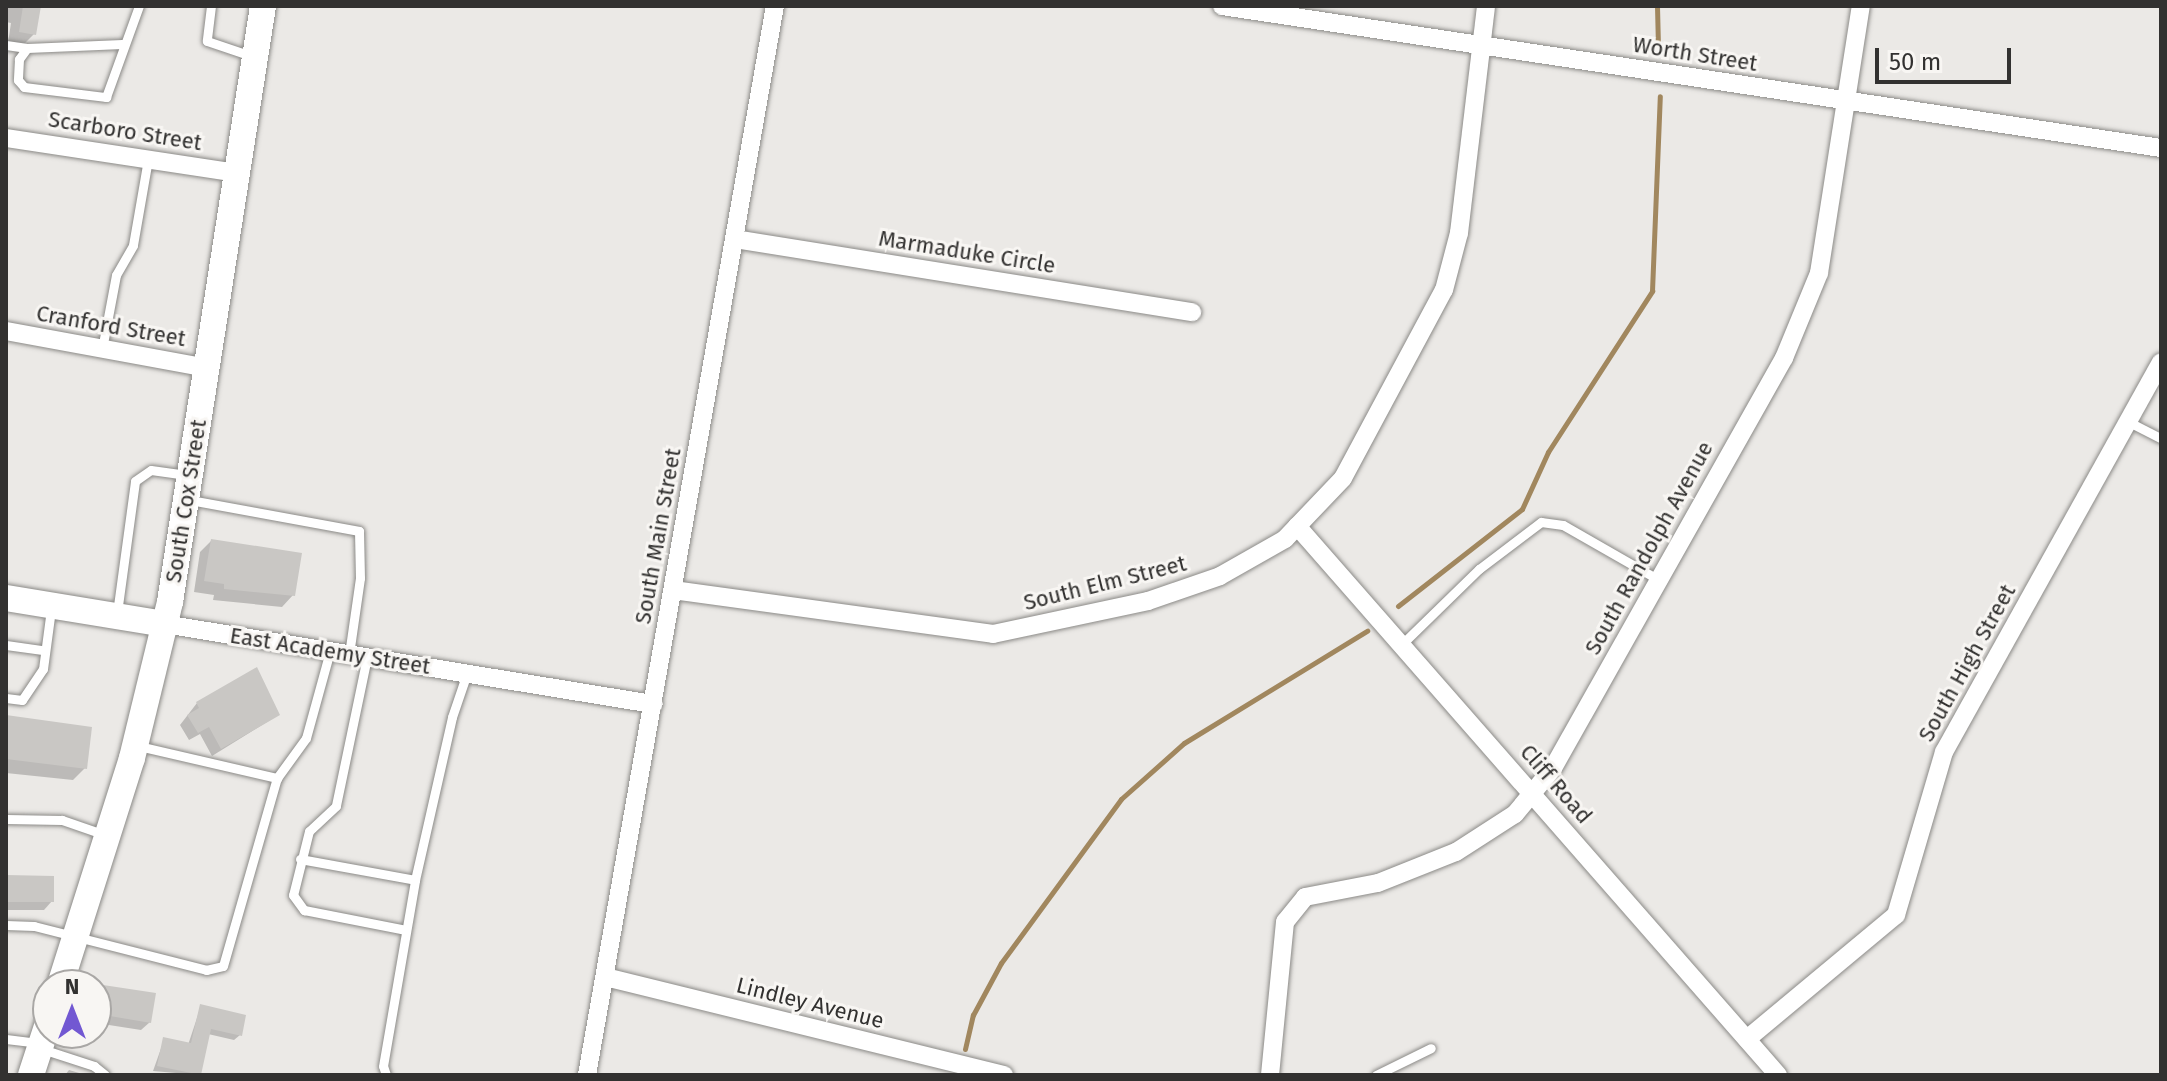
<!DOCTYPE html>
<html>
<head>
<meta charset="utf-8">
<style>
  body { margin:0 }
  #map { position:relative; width:2167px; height:1081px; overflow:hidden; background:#ebe9e6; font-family:"Fira Sans",sans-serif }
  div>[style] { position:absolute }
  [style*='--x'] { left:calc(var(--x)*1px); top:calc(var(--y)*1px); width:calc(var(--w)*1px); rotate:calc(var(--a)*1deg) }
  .shadow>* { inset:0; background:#0003 }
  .stream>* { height:5px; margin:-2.5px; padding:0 2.5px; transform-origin:2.5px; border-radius:2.5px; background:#a1875e }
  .building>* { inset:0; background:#c9c7c4 }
  .roads { filter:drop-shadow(0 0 2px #8b8a87) drop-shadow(0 0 2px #8b8a87) }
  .lane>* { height:9px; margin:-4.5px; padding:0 4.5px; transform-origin:4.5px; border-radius:4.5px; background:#fff }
  .street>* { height:18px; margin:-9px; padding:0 9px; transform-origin:9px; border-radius:9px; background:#fff }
  .secondary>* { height:26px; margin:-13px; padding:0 13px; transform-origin:13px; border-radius:13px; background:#fff }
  span { translate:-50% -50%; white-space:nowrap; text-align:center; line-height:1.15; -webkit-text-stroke:6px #f8f6f3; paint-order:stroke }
  .street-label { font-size:22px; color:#323130 }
  .frame { position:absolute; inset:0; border:8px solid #323130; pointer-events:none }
  .north { position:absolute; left:32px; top:969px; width:80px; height:80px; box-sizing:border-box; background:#f8f6f3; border:2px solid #a9a7a5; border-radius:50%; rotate:0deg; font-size:22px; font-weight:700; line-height:32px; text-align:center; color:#323130 }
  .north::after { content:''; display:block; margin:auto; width:28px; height:36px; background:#7258d2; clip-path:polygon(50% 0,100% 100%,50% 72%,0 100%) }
  .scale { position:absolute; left:1875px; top:48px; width:136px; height:36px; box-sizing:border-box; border:4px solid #323130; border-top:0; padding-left:10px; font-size:24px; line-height:28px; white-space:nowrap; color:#323130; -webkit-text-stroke:6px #f8f6f3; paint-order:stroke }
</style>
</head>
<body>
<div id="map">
  <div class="shadow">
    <div style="clip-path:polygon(6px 6px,39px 6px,34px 34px,23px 45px,8px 43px,11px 23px,6px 22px)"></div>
    <div style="clip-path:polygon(211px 541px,293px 595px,282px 607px,213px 600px,214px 595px,194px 592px,200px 552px)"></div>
    <div style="clip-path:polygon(197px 703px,278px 715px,212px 756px,200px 734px,189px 740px,180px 725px)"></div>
    <div style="clip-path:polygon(6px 719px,85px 768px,73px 780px,6px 773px)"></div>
    <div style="clip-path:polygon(6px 877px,52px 901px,44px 910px,6px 910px)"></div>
    <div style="clip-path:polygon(104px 987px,150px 1022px,141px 1030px,96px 1023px,96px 994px)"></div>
    <div style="clip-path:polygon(201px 1006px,240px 1035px,234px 1040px,208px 1034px,199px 1075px,153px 1071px,164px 1040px,188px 1045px)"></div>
    <div style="clip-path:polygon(69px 1070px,86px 1075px,65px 1075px)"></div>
  </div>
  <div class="stream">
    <div style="--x:1657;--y:6;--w:41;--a:88.6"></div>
    <div style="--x:1398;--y:606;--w:157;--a:-38"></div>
    <div style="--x:1522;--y:509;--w:63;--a:-65.5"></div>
    <div style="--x:1548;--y:452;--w:192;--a:-57.1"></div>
    <div style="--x:1652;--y:291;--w:195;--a:-87.7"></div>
    <div style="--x:965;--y:1049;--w:35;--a:-77"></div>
    <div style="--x:973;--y:1015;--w:59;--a:-61.7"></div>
    <div style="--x:1001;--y:963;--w:203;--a:-53.8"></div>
    <div style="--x:1121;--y:799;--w:84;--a:-41.6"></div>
    <div style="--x:1184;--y:743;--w:215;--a:-31.5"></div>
  </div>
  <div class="building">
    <div style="clip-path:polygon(23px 6px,41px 6px,36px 35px,19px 32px)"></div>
    <div style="clip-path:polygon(211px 539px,302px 553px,295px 596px,224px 589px,224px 584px,204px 581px)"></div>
    <div style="clip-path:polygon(257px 667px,280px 715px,221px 749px,209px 727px,198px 733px,187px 715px,199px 708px,196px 702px)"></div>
    <div style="clip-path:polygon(6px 715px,92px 727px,87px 769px,6px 759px)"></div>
    <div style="clip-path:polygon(6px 875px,54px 876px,54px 902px,6px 902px)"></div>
    <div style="clip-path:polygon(103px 985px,156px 993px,151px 1023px,98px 1014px)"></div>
    <div style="clip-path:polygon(200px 1004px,246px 1015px,242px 1036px,211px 1029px,201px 1075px,157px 1066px,163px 1037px,191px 1043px)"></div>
  </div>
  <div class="roads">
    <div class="lane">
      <div style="--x:211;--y:6;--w:35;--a:97"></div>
      <div style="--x:207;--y:41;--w:50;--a:18.8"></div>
      <div style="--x:122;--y:44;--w:95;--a:177.6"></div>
      <div style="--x:27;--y:48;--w:14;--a:126"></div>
      <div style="--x:19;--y:59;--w:21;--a:93"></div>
      <div style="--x:18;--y:80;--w:9;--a:49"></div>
      <div style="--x:24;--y:87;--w:83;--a:7"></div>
      <div style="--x:106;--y:97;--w:97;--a:-70.1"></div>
      <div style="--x:6;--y:45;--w:21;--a:8"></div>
      <div style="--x:102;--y:349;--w:75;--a:-79.3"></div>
      <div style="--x:116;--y:275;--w:34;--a:-60"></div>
      <div style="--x:133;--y:245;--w:87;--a:-80.1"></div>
      <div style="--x:2129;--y:422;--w:36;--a:27"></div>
      <div style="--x:190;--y:500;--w:172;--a:10.4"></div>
      <div style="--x:359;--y:531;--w:47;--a:88.8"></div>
      <div style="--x:360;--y:578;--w:77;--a:98.2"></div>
      <div style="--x:117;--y:613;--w:133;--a:-82.2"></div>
      <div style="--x:135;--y:481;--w:19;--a:-35"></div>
      <div style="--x:151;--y:470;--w:36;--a:8"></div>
      <div style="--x:6;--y:645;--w:37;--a:8"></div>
      <div style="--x:1401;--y:645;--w:109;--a:-44.3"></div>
      <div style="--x:1479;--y:569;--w:78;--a:-37.2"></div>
      <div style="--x:1541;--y:522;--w:22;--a:8"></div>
      <div style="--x:1563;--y:525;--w:111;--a:29.8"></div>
      <div style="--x:367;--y:657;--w:152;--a:101.8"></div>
      <div style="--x:336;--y:806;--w:37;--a:137"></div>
      <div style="--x:309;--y:831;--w:66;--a:104"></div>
      <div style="--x:293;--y:895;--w:19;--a:54"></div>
      <div style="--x:304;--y:910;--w:104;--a:11.1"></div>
      <div style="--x:6;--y:698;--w:16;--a:7"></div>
      <div style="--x:22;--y:700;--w:37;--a:-56"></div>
      <div style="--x:43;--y:669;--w:61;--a:-82.4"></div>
      <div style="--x:138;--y:746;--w:143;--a:13"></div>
      <div style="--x:6;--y:819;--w:56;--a:1"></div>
      <div style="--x:62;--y:820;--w:46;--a:19.2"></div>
      <div style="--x:300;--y:859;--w:117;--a:10.3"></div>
      <div style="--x:6;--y:925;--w:28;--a:2"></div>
      <div style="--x:34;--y:926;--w:178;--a:14.3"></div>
      <div style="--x:206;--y:970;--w:17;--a:-13"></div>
      <div style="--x:223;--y:966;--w:196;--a:-74"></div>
      <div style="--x:277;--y:778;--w:49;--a:-54.1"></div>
      <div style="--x:306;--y:738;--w:90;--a:-74.6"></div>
      <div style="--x:6;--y:1039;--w:32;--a:7"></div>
      <div style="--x:42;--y:1049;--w:55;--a:18.1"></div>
      <div style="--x:94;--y:1066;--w:14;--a:39"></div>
      <div style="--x:386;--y:1075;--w:9;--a:-108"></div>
      <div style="--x:383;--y:1066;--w:189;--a:-80.2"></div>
      <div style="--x:415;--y:880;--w:167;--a:-77.2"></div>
      <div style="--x:452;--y:717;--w:46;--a:-71.2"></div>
      <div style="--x:1376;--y:1075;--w:61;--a:-26.1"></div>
    </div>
    <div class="street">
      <div style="--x:1222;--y:6;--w:950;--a:8.6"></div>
      <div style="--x:6;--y:138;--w:234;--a:8.6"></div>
      <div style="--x:735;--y:239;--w:463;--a:9.1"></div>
      <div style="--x:6;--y:331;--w:205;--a:10.4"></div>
      <div style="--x:1297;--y:526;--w:730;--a:48.78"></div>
      <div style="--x:673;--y:590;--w:323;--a:7.8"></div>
      <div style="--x:993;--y:634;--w:158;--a:-12"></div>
      <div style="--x:1148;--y:601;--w:76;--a:-19.1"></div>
      <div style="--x:1220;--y:576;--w:75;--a:-29.6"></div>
      <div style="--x:1285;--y:539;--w:84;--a:-46.4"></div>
      <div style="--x:1343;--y:478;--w:213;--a:-61.8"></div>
      <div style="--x:1444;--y:290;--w:59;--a:-75.3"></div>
      <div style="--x:1459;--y:233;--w:229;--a:-83.2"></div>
      <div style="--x:164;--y:624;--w:496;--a:9.3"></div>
      <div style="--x:605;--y:977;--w:411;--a:13.8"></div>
      <div style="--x:1747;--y:1039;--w:194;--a:-39.8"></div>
      <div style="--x:1896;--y:915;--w:170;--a:-73.6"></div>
      <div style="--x:1944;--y:752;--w:446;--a:-60.9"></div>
      <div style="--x:587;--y:1075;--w:1085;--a:-80.03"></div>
      <div style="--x:1270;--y:1075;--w:154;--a:-84.4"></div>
      <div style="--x:1285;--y:922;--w:32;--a:-51"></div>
      <div style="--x:1305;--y:897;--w:74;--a:-10.9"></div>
      <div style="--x:1378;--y:883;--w:84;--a:-21.7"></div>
      <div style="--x:1456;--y:852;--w:70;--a:-32.8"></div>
      <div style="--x:1515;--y:814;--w:60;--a:-50.4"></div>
      <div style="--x:1553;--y:768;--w:471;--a:-60.6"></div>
      <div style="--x:1784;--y:358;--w:92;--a:-67.6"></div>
      <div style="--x:1819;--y:273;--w:270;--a:-81.1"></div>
    </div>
    <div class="secondary">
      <div style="--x:6;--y:598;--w:160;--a:9.3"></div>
      <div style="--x:60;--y:985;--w:238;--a:-72.4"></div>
      <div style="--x:132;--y:758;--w:161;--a:-76.3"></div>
      <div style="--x:170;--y:602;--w:603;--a:-81.13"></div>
      <div style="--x:31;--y:1075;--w:55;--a:-71.9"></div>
    </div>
  </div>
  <div class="street-label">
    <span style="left:1695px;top:54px;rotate:9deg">Worth Street</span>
    <span style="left:125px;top:131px;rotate:9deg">Scarboro Street</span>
    <span style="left:967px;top:252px;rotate:9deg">Marmaduke Circle</span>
    <span style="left:111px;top:326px;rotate:10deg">Cranford Street</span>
    <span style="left:186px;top:501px;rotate:-81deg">South Cox Street</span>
    <span style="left:658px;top:536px;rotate:-80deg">South Main Street</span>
    <span style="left:1649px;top:548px;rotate:-61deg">South Randolph Avenue</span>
    <span style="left:1105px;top:583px;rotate:-14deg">South Elm Street</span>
    <span style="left:330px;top:651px;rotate:9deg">East Academy Street</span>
    <span style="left:1967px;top:663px;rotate:-61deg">South High Street</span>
    <span style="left:1556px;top:784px;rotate:49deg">Cliff Road</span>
    <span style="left:810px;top:1003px;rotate:14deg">Lindley Avenue</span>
  </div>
  <div class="frame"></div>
  <div class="north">N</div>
  <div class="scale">50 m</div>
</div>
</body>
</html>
